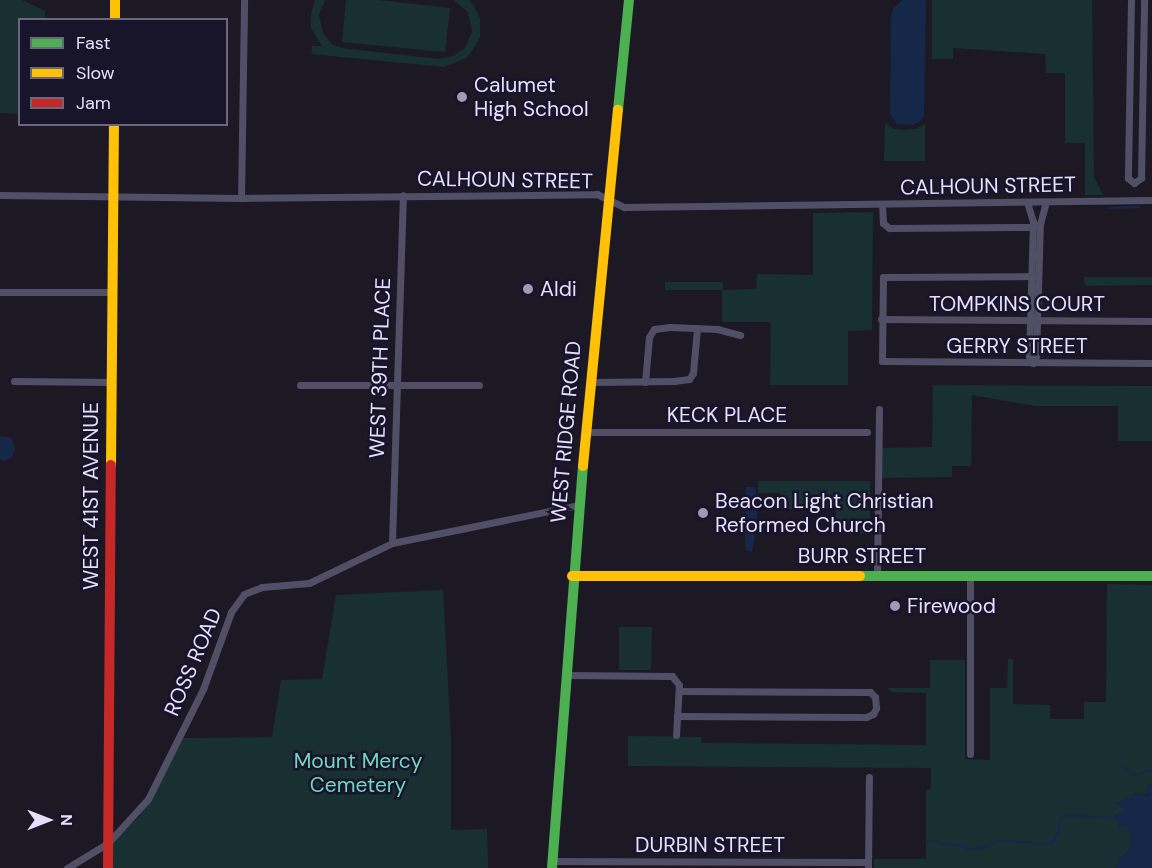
<!DOCTYPE html>
<html>
<head>
<meta charset="utf-8">
<style>
  body { margin:0 }
  #map { position:relative; width:1152px; height:868px; overflow:hidden; background:#1c1925; font-family:"DM Sans",sans-serif }
  div>[style] { position:absolute }
  [style*='--x'] { left:calc(var(--x)*1px); top:calc(var(--y)*1px); width:calc(var(--w)*1px); rotate:calc(var(--a)*1deg) }
  .green>* { inset:0; background:#183032 }
  .water>* { inset:0; background:#16284a }
  .stream>* { height:2px; margin:-1px; padding:0 1px; transform-origin:1px; border-radius:1px; background:#16284a }
  .street>* { height:7px; margin:-3.5px; padding:0 3.5px; transform-origin:3.5px; border-radius:3.5px; background:#514f65 }
  .fast>* { height:10px; margin:-5px; padding:0 5px; transform-origin:5px; border-radius:5px; background:#4caf50 }
  .slow>* { height:10px; margin:-5px; padding:0 5px; transform-origin:5px; border-radius:5px; background:#ffc107 }
  .jam>* { height:10px; margin:-5px; padding:0 5px; transform-origin:5px; border-radius:5px; background:#c62828 }
  .dots>* { width:16px; height:16px; translate:-50% -50%; box-sizing:border-box; border:3px solid #18142a; border-radius:50% }
  span { translate:-50% -50%; white-space:nowrap; text-align:center; line-height:1.15; -webkit-text-stroke:5px #18142a; paint-order:stroke }
  .poi-label { font-size:21px; color:#e4e0fc }
  .left { translate:0 -50%; text-align:left }
  .street-label { font-size:21px; color:#e4e0fc }
  .park-label { font-size:21px; color:#71d7c0 }
  .legend { position:absolute; left:18px; top:18px; width:210px; height:108px; box-sizing:border-box; background:#18142a; border:2px solid #6a667e; margin:0; padding:8px 10px; list-style:none; font-size:18px; color:#e4e0fc }
  .legend li { display:flex; align-items:center; gap:12px; height:30px }
  .legend b { width:30px; border:2px solid #6a667e }
  .north { position:absolute; left:18px; top:790px; width:60px; height:60px; -webkit-text-stroke:4px #18142a; paint-order:stroke; rotate:90deg; font-size:16px; font-weight:700; line-height:24px; text-align:center; color:#e4e0fc }
  .north::after { content:''; display:block; margin:auto; width:21px; height:27px; background:#e4e0fc; clip-path:polygon(50% 0,100% 100%,50% 72%,0 100%) }
</style>
</head>
<body>
<div id="map">
  <div class="green">
    <div style="clip-path:polygon(0 0,22px 0,45px 11px,45px 19px,20px 20px,19px 114px,0 113px)"></div>
    <div style="clip-path:polygon(315px 0,325px 0,319px 15px,323px 33px,332px 44px,341px 48px,439px 59px,453px 56px,465px 48px,472px 31px,468px 12px,454px 0,469px 0,475px 8px,480px 19px,480px 38px,467px 58px,444px 67px,311px 54px,312px 46px,322px 46px,311px 28px,311px 14px)"></div>
    <div style="clip-path:polygon(346px 0,378px 0,450px 8px,445px 52px,342px 42px)"></div>
    <div style="clip-path:polygon(932px 0,1092px 0,1094px 177px,1103px 195px,1085px 195px,1085px 143px,1065px 143px,1065px 73px,1046px 73px,1045px 54px,953px 48px,953px 59px,932px 59px)"></div>
    <div style="clip-path:polygon(885px 123px,894px 129px,903px 130px,916px 129px,925px 124px,925px 161px,884px 161px)"></div>
    <div style="clip-path:polygon(873px 212px,872px 330px,848px 331px,848px 385px,770px 385px,771px 322px,722px 322px,722px 290px,665px 290px,665px 282px,723px 282px,723px 290px,756px 289px,757px 274px,813px 275px,813px 213px)"></div>
    <div style="clip-path:polygon(1084px 277px,1152px 277px,1152px 285px,1085px 286px)"></div>
    <div style="clip-path:polygon(933px 385px,1152px 386px,1152px 441px,1118px 441px,1118px 406px,1036px 406px,972px 395px,971px 466px,952px 466px,952px 477px,882px 478px,882px 448px,932px 447px)"></div>
    <div style="clip-path:polygon(758px 481px,870px 481px,870px 534px,837px 534px,836px 509px,780px 509px,780px 493px,758px 493px)"></div>
    <div style="clip-path:polygon(1107px 584px,1152px 585px,1152px 784px,1148px 785px,1145px 793px,1151px 795px,1135px 794px,1127px 800px,1116px 803px,1127px 810px,1114px 816px,1128px 827px,1131px 839px,1127px 854px,1119px 857px,1116px 868px,874px 868px,874px 859px,926px 859px,926px 790px,931px 790px,931px 768px,628px 766px,628px 736px,701px 737px,702px 743px,926px 745px,926px 693px,892px 692px,887px 688px,930px 688px,930px 660px,965px 660px,965px 759px,990px 760px,990px 688px,1007px 688px,1008px 659px,1013px 659px,1013px 704px,1050px 705px,1050px 719px,1084px 719px,1084px 702px,1106px 702px)"></div>
    <div style="clip-path:polygon(443px 590px,451px 738px,451px 830px,487px 829px,488px 868px,110px 868px,111px 843px,139px 817px,183px 738px,272px 737px,281px 680px,322px 679px,336px 595px)"></div>
    <div style="clip-path:polygon(619px 627px,652px 627px,651px 670px,619px 670px)"></div>
  </div>
  <div class="water">
    <div style="clip-path:polygon(903px 0,926px 0,924px 116px,922px 120px,912px 125px,897px 124px,890px 114px,891px 18px,893px 8px)"></div>
    <div style="clip-path:polygon(0 436px,11px 438px,15px 449px,12px 457px,5px 461px,0 460px)"></div>
    <div style="clip-path:polygon(746px 487px,755px 487px,756px 490px,757px 521px,752px 552px,745px 550px)"></div>
    <div style="clip-path:polygon(1152px 784px,1152px 868px,1116px 868px,1119px 857px,1127px 854px,1131px 839px,1128px 827px,1118px 827px,1119px 821px,1111px 818px,1126px 810px,1116px 803px,1140px 793px,1145px 796px,1151px 795px,1145px 793px,1148px 785px)"></div>
  </div>
  <div class="stream">
    <div style="--x:1109;--y:208;--w:30;--a:-2"></div>
    <div style="--x:1122;--y:766;--w:16;--a:35"></div>
    <div style="--x:1135;--y:775;--w:18;--a:-16"></div>
    <div style="--x:926;--y:841;--w:9;--a:0"></div>
    <div style="--x:935;--y:841;--w:12;--a:24"></div>
    <div style="--x:946;--y:846;--w:15;--a:-8"></div>
    <div style="--x:961;--y:844;--w:9;--a:36"></div>
    <div style="--x:968;--y:849;--w:15;--a:-4"></div>
    <div style="--x:983;--y:848;--w:16;--a:-27"></div>
    <div style="--x:997;--y:841;--w:55;--a:2.1"></div>
    <div style="--x:1052;--y:843;--w:13;--a:-58"></div>
    <div style="--x:1059;--y:832;--w:11;--a:-85"></div>
    <div style="--x:1060;--y:821;--w:8;--a:-45"></div>
    <div style="--x:1066;--y:815;--w:47;--a:3.7"></div>
  </div>
  <div class="street">
    <div style="--x:1131;--y:0;--w:178;--a:91"></div>
    <div style="--x:1128;--y:178;--w:8;--a:40"></div>
    <div style="--x:1134;--y:183;--w:9;--a:-36"></div>
    <div style="--x:1141;--y:178;--w:178;--a:-89"></div>
    <div style="--x:0;--y:195;--w:241;--a:0.7"></div>
    <div style="--x:241;--y:198;--w:356;--a:-0.6"></div>
    <div style="--x:597;--y:194;--w:30;--a:26"></div>
    <div style="--x:624;--y:207;--w:528;--a:-0.76"></div>
    <div style="--x:241;--y:198;--w:198;--a:-89.1"></div>
    <div style="--x:1027;--y:202;--w:21;--a:73"></div>
    <div style="--x:1033;--y:222;--w:134;--a:91.7"></div>
    <div style="--x:1029;--y:356;--w:6;--a:45"></div>
    <div style="--x:882;--y:204;--w:19;--a:87"></div>
    <div style="--x:883;--y:223;--w:8;--a:40"></div>
    <div style="--x:889;--y:228;--w:144;--a:-0.4"></div>
    <div style="--x:1038;--y:276;--w:155;--a:179.6"></div>
    <div style="--x:883;--y:277;--w:84;--a:90.7"></div>
    <div style="--x:882;--y:361;--w:270;--a:0.4"></div>
    <div style="--x:0;--y:292;--w:112;--a:0"></div>
    <div style="--x:881;--y:319;--w:271;--a:0.4"></div>
    <div style="--x:1033;--y:363;--w:8;--a:-67"></div>
    <div style="--x:1036;--y:356;--w:132;--a:-88.3"></div>
    <div style="--x:1040;--y:224;--w:23;--a:-75"></div>
    <div style="--x:14;--y:381;--w:98;--a:0.6"></div>
    <div style="--x:591;--y:382;--w:83;--a:-0.7"></div>
    <div style="--x:674;--y:381;--w:15;--a:-8"></div>
    <div style="--x:689;--y:379;--w:7;--a:-56"></div>
    <div style="--x:693;--y:373;--w:45;--a:-84.9"></div>
    <div style="--x:645;--y:382;--w:45;--a:-84.9"></div>
    <div style="--x:649;--y:337;--w:9;--a:-58"></div>
    <div style="--x:654;--y:329;--w:16;--a:-7"></div>
    <div style="--x:670;--y:327;--w:47;--a:2.4"></div>
    <div style="--x:717;--y:329;--w:24;--a:15"></div>
    <div style="--x:300;--y:385;--w:179;--a:0"></div>
    <div style="--x:586;--y:432;--w:281;--a:0"></div>
    <div style="--x:392;--y:543;--w:348;--a:-88.2"></div>
    <div style="--x:877;--y:576;--w:167;--a:-89.3"></div>
    <div style="--x:970;--y:576;--w:178;--a:90"></div>
    <div style="--x:565;--y:675;--w:107;--a:0.5"></div>
    <div style="--x:672;--y:676;--w:11;--a:52"></div>
    <div style="--x:679;--y:685;--w:50;--a:93.4"></div>
    <div style="--x:677;--y:716;--w:189;--a:0.3"></div>
    <div style="--x:866;--y:717;--w:8;--a:-23"></div>
    <div style="--x:873;--y:714;--w:7;--a:-63"></div>
    <div style="--x:876;--y:708;--w:11;--a:-95"></div>
    <div style="--x:875;--y:697;--w:7;--a:-135"></div>
    <div style="--x:870;--y:692;--w:191;--a:-179.7"></div>
    <div style="--x:552;--y:861;--w:316;--a:0.2"></div>
    <div style="--x:67;--y:868;--w:48;--a:-31.4"></div>
    <div style="--x:108;--y:843;--w:59;--a:-47.7"></div>
    <div style="--x:148;--y:799;--w:123;--a:-63.4"></div>
    <div style="--x:203;--y:689;--w:82;--a:-70"></div>
    <div style="--x:231;--y:612;--w:22;--a:-54"></div>
    <div style="--x:244;--y:594;--w:19;--a:-21"></div>
    <div style="--x:262;--y:587;--w:47;--a:-4.9"></div>
    <div style="--x:309;--y:583;--w:92;--a:-25.7"></div>
    <div style="--x:392;--y:543;--w:191;--a:-11.5"></div>
    <div style="--x:868;--y:868;--w:91;--a:-89.4"></div>
  </div>
  <div class="fast">
    <div style="--x:618;--y:110;--w:111;--a:-84.3"></div>
    <div style="--x:860;--y:576;--w:292;--a:0"></div>
    <div style="--x:552;--y:868;--w:403;--a:-85.6"></div>
  </div>
  <div class="slow">
    <div style="--x:115;--y:0;--w:20;--a:90"></div>
    <div style="--x:111;--y:465;--w:341;--a:-89.5"></div>
    <div style="--x:583;--y:466;--w:358;--a:-84.4"></div>
    <div style="--x:572;--y:576;--w:288;--a:0"></div>
  </div>
  <div class="jam">
    <div style="--x:108;--y:868;--w:403;--a:-89.6"></div>
  </div>
  <div class="dots">
    <div style="left:462px;top:97px;background:#9e9ab1"></div>
    <div style="left:528px;top:289px;background:#9e9ab1"></div>
    <div style="left:703px;top:513px;background:#9e9ab1"></div>
    <div style="left:895px;top:606px;background:#9e9ab1"></div>
  </div>
  <div class="poi-label">
    <span class="left" style="left:474px;top:97px">Calumet<br>High School</span>
    <span class="left" style="left:540px;top:289px">Aldi</span>
    <span class="left" style="left:715px;top:513px">Beacon Light Christian<br>Reformed Church</span>
    <span class="left" style="left:907px;top:606px">Firewood</span>
  </div>
  <div class="street-label">
    <span style="left:505px;top:180px;rotate:1deg">CALHOUN STREET</span>
    <span style="left:988px;top:186px;rotate:-1deg">CALHOUN STREET</span>
    <span style="left:1017px;top:304px">TOMPKINS COURT</span>
    <span style="left:1017px;top:346px">GERRY STREET</span>
    <span style="left:380px;top:368px;rotate:-88deg">WEST 39TH PLACE</span>
    <span style="left:727px;top:415px">KECK PLACE</span>
    <span style="left:566px;top:432px;rotate:-85deg">WEST RIDGE ROAD</span>
    <span style="left:91px;top:496px;rotate:-90deg">WEST 41ST AVENUE</span>
    <span style="left:862px;top:556px">BURR STREET</span>
    <span style="left:193px;top:662px;rotate:-67deg">ROSS ROAD</span>
    <span style="left:710px;top:845px">DURBIN STREET</span>
  </div>
  <div class="park-label">
    <span style="left:358px;top:773px">Mount Mercy<br>Cemetery</span>
  </div>
  <ul class="legend">
  <li><b style="height:8px;background:#4caf50"></b>Fast</li>
  <li><b style="height:8px;background:#ffc107"></b>Slow</li>
  <li><b style="height:8px;background:#c62828"></b>Jam</li>
  </ul>
  <div class="north">N</div>
</div>
</body>
</html>
